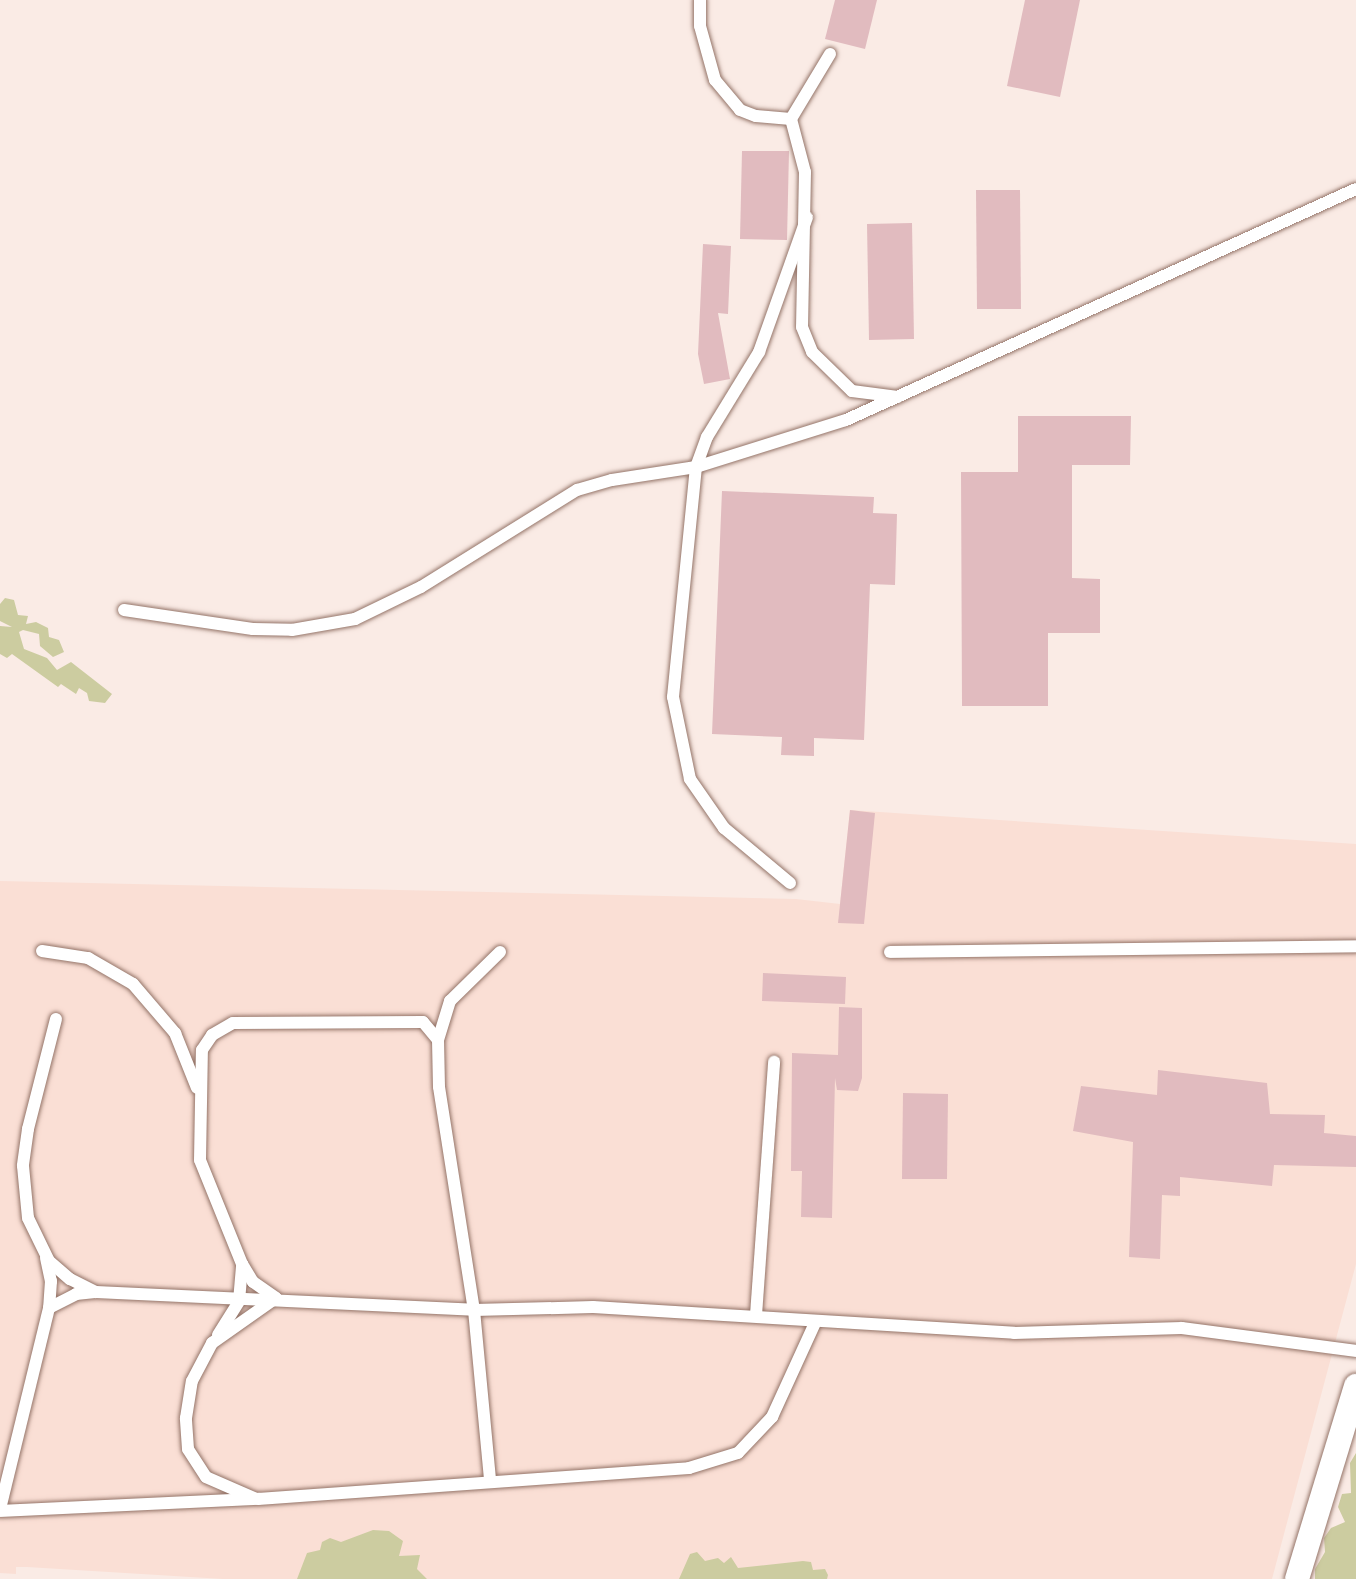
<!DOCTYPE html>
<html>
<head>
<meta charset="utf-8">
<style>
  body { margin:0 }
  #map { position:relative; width:1356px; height:1579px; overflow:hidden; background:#faebe5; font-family:"Space Grotesk",sans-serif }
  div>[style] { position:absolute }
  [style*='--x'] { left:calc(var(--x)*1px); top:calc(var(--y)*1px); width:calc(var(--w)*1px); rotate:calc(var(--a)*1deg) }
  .built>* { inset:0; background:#fadfd5 }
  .green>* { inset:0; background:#cccca0 }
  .building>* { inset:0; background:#e1bbbf }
  .roads { filter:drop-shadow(0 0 2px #947468) drop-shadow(0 0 2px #947468) }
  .lane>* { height:12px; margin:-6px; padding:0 6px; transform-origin:6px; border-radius:6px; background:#fff }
  .street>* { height:24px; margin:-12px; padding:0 12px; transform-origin:12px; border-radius:12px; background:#fff }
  span { translate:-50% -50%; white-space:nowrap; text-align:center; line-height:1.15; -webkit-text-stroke:5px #fff; paint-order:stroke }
</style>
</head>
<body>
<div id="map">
  <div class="built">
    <div style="clip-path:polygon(850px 810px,1356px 844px,1356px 1264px,1272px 1579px,223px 1579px,27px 1567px,16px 1567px,16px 1574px,0 1573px,0 881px,796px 899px,840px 904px)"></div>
  </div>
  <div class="green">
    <div style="clip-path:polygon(5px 598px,14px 600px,18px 615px,28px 616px,26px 624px,36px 622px,48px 628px,49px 637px,59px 640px,64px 652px,53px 657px,40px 646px,39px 634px,23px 630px,19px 632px,24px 649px,47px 658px,57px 670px,71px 662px,112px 694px,105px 703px,89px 701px,87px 693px,79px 688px,76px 694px,61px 684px,58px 687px,12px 654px,7px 658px,0 654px,0 626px,12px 627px,0 621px,0 604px)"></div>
    <div style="clip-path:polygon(1356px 1453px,1356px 1579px,1315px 1579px,1315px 1569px,1325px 1552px,1324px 1538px,1331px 1528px,1345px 1522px,1338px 1507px,1342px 1494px,1351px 1493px,1350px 1463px)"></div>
    <div style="clip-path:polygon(373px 1530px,389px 1531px,403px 1541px,399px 1556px,420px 1555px,417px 1569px,427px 1579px,297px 1579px,307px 1553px,320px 1550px,322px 1542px,330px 1538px,341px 1542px)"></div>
    <div style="clip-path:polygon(697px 1552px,705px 1561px,718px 1558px,724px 1563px,731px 1557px,738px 1568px,803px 1561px,811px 1562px,813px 1570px,825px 1569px,828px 1575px,827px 1579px,679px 1579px,690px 1554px)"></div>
  </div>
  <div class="building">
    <div style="clip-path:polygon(835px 0,877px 0,865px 49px,825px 39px)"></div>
    <div style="clip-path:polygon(1025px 0,1080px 0,1060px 97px,1007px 86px)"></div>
    <div style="clip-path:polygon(742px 151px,789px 151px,787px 240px,740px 239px)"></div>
    <div style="clip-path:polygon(976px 190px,1020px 190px,1021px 309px,977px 309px)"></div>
    <div style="clip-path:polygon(912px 223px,914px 339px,869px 340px,867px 224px)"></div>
    <div style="clip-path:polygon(703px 244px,731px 246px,728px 314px,718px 313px,730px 379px,704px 384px,698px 354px)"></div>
    <div style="clip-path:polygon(1018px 416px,1131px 416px,1130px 465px,1072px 465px,1072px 578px,1100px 579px,1100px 633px,1048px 633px,1048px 706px,962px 706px,961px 472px,1018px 472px)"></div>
    <div style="clip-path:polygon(722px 491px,874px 497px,873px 513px,897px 514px,895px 585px,870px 584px,864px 740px,814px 738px,814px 756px,781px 755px,782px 737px,712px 734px)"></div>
    <div style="clip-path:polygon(850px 810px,875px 813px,864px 924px,838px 923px)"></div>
    <div style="clip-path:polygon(763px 973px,846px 977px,845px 1004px,762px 1001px)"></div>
    <div style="clip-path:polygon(839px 1007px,862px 1008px,862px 1078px,858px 1091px,837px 1090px,835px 1078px,832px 1218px,801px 1217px,802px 1171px,791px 1171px,792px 1053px,838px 1055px)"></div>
    <div style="clip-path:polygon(1158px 1070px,1267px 1083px,1270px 1114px,1325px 1115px,1324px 1133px,1356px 1136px,1356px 1167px,1274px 1165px,1272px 1186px,1180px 1177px,1180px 1196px,1162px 1195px,1160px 1259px,1129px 1257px,1133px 1142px,1073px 1131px,1081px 1086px,1157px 1095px)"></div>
    <div style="clip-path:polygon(903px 1093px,948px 1094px,947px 1179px,902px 1179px)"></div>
  </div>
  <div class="roads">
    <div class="lane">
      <div style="--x:700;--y:0;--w:26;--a:90"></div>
      <div style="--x:700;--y:26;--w:56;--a:74.5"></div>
      <div style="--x:715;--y:80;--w:39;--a:50"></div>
      <div style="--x:740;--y:110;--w:17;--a:21"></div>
      <div style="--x:756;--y:116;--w:35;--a:5"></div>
      <div style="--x:830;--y:54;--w:76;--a:121"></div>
      <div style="--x:791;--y:119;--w:55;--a:75.2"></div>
      <div style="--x:805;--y:172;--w:155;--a:91.1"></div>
      <div style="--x:802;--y:327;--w:27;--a:68"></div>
      <div style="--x:812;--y:352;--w:56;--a:44.3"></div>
      <div style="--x:852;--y:391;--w:46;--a:7.4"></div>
      <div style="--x:124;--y:610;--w:130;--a:8.4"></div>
      <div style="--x:253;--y:629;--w:39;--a:1"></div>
      <div style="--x:292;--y:630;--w:64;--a:-9.9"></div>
      <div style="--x:355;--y:619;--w:73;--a:-25.9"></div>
      <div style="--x:421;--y:587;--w:184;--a:-31.9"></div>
      <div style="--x:577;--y:490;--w:36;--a:-16"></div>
      <div style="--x:612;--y:480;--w:85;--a:-8.8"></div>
      <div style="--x:696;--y:467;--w:157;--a:-17.4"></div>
      <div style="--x:846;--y:420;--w:560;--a:-24.37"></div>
      <div style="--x:790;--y:883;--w:86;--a:-140.2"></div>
      <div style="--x:724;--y:828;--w:60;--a:-124.8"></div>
      <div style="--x:690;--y:779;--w:84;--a:-101.7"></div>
      <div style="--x:673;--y:697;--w:231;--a:-84.3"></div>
      <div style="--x:696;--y:467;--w:32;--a:-70"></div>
      <div style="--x:707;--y:437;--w:100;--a:-58.5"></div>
      <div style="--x:759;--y:352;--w:143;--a:-70.4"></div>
      <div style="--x:42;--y:951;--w:47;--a:8.7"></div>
      <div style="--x:88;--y:958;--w:52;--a:30"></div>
      <div style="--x:133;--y:984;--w:65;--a:49.4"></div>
      <div style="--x:175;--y:1033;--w:59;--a:68.2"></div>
      <div style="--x:890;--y:952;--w:466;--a:-0.7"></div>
      <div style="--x:56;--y:1019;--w:114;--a:104.3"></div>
      <div style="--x:28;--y:1129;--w:37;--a:98"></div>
      <div style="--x:23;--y:1166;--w:52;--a:84.5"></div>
      <div style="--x:28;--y:1218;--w:48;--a:64"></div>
      <div style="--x:49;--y:1261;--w:28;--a:41"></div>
      <div style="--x:70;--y:1279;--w:29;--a:27"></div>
      <div style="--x:96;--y:1292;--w:378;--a:2.7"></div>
      <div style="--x:474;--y:1310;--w:119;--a:-1.4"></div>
      <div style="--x:593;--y:1307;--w:422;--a:3.5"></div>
      <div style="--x:1014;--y:1333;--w:168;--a:-1.7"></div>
      <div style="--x:1182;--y:1328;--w:176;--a:7.5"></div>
      <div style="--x:438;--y:1040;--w:41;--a:-72.9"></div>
      <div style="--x:450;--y:1001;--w:70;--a:-44.4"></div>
      <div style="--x:46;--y:1258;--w:24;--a:78"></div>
      <div style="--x:51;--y:1281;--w:27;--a:94"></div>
      <div style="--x:49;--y:1308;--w:30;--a:-27"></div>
      <div style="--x:76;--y:1294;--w:19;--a:-6"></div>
      <div style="--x:276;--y:1298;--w:28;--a:-145"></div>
      <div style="--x:253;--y:1282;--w:21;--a:-121"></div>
      <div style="--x:242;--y:1264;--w:112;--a:-112"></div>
      <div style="--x:200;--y:1160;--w:110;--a:-89"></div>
      <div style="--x:202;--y:1050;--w:18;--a:-56"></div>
      <div style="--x:212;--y:1035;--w:24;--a:-30"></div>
      <div style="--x:233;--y:1023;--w:190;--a:-0.3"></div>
      <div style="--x:423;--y:1022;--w:23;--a:50"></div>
      <div style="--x:438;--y:1040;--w:47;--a:88.8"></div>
      <div style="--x:439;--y:1087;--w:226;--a:81.1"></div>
      <div style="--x:474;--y:1310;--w:170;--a:84.6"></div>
      <div style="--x:756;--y:1315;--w:254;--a:-85.9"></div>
      <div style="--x:218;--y:1335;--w:40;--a:-58"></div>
      <div style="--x:239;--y:1301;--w:37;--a:-85"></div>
      <div style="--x:254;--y:1498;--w:52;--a:-156.4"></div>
      <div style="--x:206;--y:1477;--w:33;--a:-123"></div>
      <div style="--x:188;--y:1449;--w:31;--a:-94"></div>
      <div style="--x:186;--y:1418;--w:37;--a:-81"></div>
      <div style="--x:192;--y:1381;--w:43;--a:-62.2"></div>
      <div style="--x:212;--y:1343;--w:78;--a:-35.1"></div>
      <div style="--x:0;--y:1509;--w:207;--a:-76.3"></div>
      <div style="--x:0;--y:1511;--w:258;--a:-2.7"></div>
      <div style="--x:258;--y:1499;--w:432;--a:-4.1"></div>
      <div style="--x:689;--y:1468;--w:51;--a:-17"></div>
      <div style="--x:738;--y:1453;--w:50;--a:-46.6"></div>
      <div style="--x:772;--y:1417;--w:103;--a:-65.4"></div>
    </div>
    <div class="street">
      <div style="--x:1297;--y:1579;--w:202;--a:-73"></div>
    </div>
  </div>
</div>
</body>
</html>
